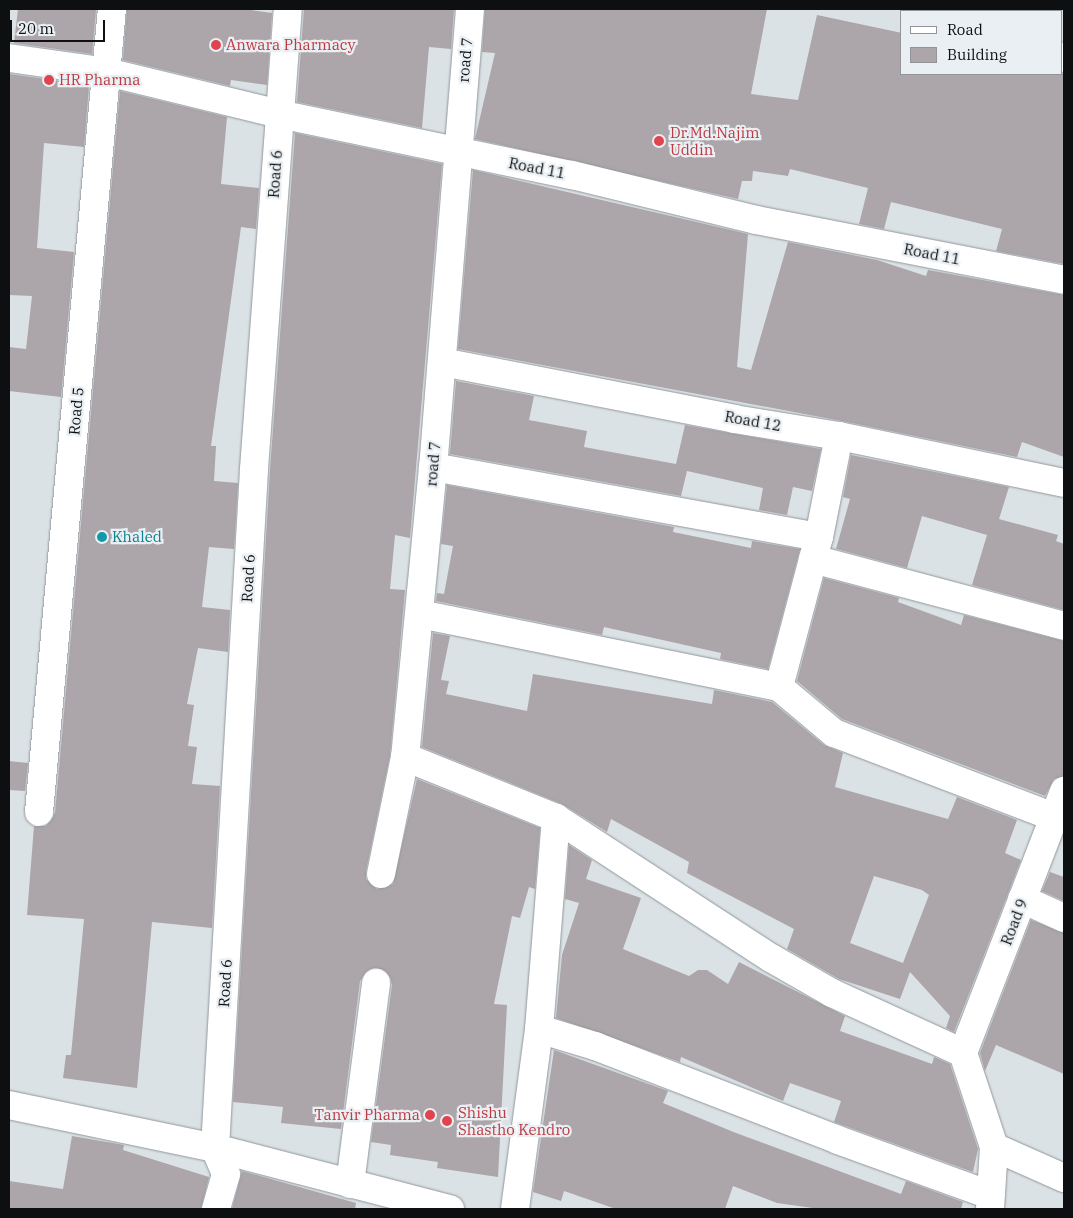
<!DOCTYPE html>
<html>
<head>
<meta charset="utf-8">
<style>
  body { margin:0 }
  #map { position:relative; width:1073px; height:1218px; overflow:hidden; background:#dbe2e6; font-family:"IBM Plex Serif",serif }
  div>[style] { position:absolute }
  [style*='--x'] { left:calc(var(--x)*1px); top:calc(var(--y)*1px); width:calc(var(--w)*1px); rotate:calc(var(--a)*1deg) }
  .building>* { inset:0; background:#aca5a9 }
  .roads { filter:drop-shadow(0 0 1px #91979b) drop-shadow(0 0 1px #91979b) }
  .street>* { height:28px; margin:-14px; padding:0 14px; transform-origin:14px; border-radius:14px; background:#fff }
  .dots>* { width:14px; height:14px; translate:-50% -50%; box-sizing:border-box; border:2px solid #e9eff3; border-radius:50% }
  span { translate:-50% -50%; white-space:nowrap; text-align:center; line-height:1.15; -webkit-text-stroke:4.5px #e9eff3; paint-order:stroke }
  .health-label { font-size:15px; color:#be3a42 }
  .left { translate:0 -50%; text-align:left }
  .right { translate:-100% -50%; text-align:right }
  .street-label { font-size:15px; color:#0d0f11 }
  .culture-label { font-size:15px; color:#0d838f }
  .frame { position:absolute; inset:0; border:10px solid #0d0f11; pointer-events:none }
  .legend { position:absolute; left:900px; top:10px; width:162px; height:65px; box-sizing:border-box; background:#e9eff3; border:1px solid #919599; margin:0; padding:6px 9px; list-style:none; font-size:15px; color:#0d0f11 }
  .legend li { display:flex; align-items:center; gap:10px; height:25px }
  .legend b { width:25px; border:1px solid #919599 }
  .scale { position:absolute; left:10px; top:20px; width:95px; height:22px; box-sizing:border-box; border:2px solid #0d0f11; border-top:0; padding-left:6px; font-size:15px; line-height:18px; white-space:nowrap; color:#0d0f11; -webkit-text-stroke:4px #e9eff3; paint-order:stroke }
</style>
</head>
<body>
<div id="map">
  <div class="building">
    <div style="clip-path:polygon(18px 9px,96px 9px,92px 54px,14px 43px)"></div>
    <div style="clip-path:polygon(127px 9px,244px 9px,272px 13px,267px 85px,231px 80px,230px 86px,123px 60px)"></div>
    <div style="clip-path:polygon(304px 9px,454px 9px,451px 49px,429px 47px,422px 128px,297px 102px)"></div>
    <div style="clip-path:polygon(485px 9px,767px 9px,751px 94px,798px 100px,817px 15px,902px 33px,902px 74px,1064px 74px,1064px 264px,996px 251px,1002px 229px,891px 202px,884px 229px,859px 224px,868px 188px,790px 169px,788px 176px,753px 171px,752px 181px,742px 181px,738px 199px,475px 139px,495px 53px,482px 52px)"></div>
    <div style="clip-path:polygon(9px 74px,89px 85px,84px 147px,44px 143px,37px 248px,74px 252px,61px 397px,9px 391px,9px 347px,26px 349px,32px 296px,9px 295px)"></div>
    <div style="clip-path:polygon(120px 91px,227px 117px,221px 184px,259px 188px,256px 229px,241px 227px,211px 446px,216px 446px,214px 481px,238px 483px,234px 549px,209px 547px,202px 607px,230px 610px,228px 652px,198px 648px,187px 704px,194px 705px,188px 746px,197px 747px,192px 784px,220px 786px,212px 928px,152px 922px,137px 1088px,63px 1078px,66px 1055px,71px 1055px,84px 919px,27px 915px,34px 826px,46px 826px,55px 813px)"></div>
    <div style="clip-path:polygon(295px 133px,442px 164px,410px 538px,395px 535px,390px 589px,405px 590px,390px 755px,366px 871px,366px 879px,377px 889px,393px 884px,417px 779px,540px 828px,535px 889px,529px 887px,520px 918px,512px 916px,494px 1004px,507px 1005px,498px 1177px,437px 1168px,438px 1162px,390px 1155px,391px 1145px,371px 1142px,392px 985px,390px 977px,378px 968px,370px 969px,360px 981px,341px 1129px,281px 1123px,283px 1107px,233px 1102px,270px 470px)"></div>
    <div style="clip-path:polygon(473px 170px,748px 234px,737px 367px,751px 370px,788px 242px,877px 260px,926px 276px,928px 270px,1064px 295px,1064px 457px,1022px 442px,1017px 457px,842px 421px,458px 349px)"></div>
    <div style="clip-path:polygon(456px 381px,534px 396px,529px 420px,587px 431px,584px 447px,676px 464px,685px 425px,821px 449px,812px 491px,793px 487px,787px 515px,759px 510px,763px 488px,687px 471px,681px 496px,450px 454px)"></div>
    <div style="clip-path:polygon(851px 455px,1009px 487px,999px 519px,1058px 535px,1056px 541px,1064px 544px,1064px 610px,972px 585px,987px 535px,922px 516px,907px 568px,833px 548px,836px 549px,850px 499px,843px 497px)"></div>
    <div style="clip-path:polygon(447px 485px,674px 527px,673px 532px,751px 548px,752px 541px,800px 549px,768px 669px,720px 659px,721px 653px,604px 627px,602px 635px,436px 601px,437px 593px,444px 594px,453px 546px,441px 544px)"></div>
    <div style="clip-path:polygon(824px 578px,899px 598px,898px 602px,961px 625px,964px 615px,1064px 641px,1064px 776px,1054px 779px,1045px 796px,842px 719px,797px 681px)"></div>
    <div style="clip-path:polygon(evenodd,433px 633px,450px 636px,441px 680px,449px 681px,446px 694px,527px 711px,533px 674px,712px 704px,714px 690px,772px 702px,824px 745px,843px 753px,835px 787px,948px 819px,957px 797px,1017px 820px,1005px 853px,1021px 860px,954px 1032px,946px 1028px,950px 1016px,910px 972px,900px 999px,839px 979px,787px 949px,794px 929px,687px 873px,689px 862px,611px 819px,607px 832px,562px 804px,422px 747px,433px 633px,874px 876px,922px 890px,929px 895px,903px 963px,850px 943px,874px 876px)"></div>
    <div style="clip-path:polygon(9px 761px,28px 763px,25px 791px,9px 790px)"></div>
    <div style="clip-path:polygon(569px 845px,592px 860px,586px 879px,641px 898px,623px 949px,689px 976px,698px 970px,707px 970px,728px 984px,739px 962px,845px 1016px,840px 1031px,932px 1064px,934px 1057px,950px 1064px,978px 1149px,973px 1172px,834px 1122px,841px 1101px,790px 1083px,783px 1101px,681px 1057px,680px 1062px,556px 1018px,562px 955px,579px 903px,565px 899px)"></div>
    <div style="clip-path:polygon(1050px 872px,1064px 877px,1064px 901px,1042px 891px)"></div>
    <div style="clip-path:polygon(1031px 920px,1064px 933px,1064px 1074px,996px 1045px,985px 1071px,980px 1053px)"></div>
    <div style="clip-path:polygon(554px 1050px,668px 1091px,663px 1103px,736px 1133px,901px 1194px,906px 1181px,963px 1202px,961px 1209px,820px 1209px,777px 1203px,733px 1186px,725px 1209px,616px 1209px,564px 1191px,561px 1201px,533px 1192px)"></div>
    <div style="clip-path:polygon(72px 1136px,124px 1145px,123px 1150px,209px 1177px,201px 1209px,9px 1209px,9px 1181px,63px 1189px)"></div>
    <div style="clip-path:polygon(242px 1171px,356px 1203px,355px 1209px,232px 1209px)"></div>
  </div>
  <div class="roads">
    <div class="street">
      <div style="--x:470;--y:9;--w:459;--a:94.6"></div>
      <div style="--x:433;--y:467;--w:291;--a:95.5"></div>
      <div style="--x:405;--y:757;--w:163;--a:22"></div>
      <div style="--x:922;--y:9;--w:15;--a:8"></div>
      <div style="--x:1062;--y:57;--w:2;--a:27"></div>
      <div style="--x:9;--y:58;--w:99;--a:8.1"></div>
      <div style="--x:107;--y:72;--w:177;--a:13.7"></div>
      <div style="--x:279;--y:114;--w:299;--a:11.8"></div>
      <div style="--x:572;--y:175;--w:189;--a:13.7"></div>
      <div style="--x:756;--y:220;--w:314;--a:11"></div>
      <div style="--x:442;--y:362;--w:298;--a:11"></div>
      <div style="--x:734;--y:419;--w:106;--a:9.2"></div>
      <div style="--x:839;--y:436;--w:230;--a:11.8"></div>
      <div style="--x:433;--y:467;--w:392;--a:10.3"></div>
      <div style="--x:813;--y:559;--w:260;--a:14.9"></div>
      <div style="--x:420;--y:614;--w:366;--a:11.5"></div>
      <div style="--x:779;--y:687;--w:72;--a:39.9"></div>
      <div style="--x:834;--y:733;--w:235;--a:20.9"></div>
      <div style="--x:779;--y:687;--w:155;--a:-75.1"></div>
      <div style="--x:819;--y:537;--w:103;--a:-78.8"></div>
      <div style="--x:39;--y:812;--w:806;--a:-84.81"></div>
      <div style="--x:381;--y:874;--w:119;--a:-78.4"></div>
      <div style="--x:1022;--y:899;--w:46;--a:24.3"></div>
      <div style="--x:539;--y:1029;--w:59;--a:16.9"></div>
      <div style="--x:595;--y:1046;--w:261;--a:21.1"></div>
      <div style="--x:838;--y:1140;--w:162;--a:19.9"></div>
      <div style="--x:963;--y:1053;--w:281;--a:-68.9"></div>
      <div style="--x:9;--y:1105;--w:210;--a:11.8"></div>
      <div style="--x:215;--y:1148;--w:680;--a:-86.71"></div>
      <div style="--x:254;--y:469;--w:461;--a:-85.8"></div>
      <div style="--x:350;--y:1184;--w:203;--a:-82.6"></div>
      <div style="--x:216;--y:1209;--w:36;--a:-74"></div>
      <div style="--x:226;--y:1174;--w:28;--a:-113"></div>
      <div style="--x:215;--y:1148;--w:243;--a:14.6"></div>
      <div style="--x:515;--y:1209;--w:182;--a:-82.4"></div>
      <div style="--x:539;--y:1029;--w:212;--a:-85.4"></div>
      <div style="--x:556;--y:818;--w:257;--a:33.1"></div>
      <div style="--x:771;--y:958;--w:70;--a:29.8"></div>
      <div style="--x:832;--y:993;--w:144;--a:24.6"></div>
      <div style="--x:963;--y:1053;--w:99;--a:71.7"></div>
      <div style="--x:994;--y:1147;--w:77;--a:23.9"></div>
      <div style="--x:990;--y:1209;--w:62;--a:-86.3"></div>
    </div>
  </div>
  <div class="dots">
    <div style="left:216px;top:45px;background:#e0444e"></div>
    <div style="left:49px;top:80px;background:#e0444e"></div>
    <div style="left:659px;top:141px;background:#e0444e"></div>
    <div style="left:102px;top:537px;background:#0f9aa8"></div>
    <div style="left:430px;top:1115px;background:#e0444e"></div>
    <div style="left:447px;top:1121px;background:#e0444e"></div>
  </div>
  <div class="health-label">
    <span class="left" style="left:226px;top:45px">Anwara Pharmacy</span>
    <span class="left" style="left:59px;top:80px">HR Pharma</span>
    <span class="left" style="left:670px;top:141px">Dr.Md.Najim<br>Uddin</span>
    <span class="left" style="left:458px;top:1121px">Shishu<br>Shastho Kendro</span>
    <span class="right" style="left:420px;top:1115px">Tanvir Pharma</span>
  </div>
  <div class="street-label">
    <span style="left:465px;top:60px;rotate:-85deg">road 7</span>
    <span style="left:537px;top:168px;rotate:11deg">Road 11</span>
    <span style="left:275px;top:174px;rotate:-86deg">Road 6</span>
    <span style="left:932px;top:254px;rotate:11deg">Road 11</span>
    <span style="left:76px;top:411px;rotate:-85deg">Road 5</span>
    <span style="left:753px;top:421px;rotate:10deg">Road 12</span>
    <span style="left:433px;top:464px;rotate:-85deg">road 7</span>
    <span style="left:248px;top:578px;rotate:-87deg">Road 6</span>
    <span style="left:1014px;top:922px;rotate:-69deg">Road 9</span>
    <span style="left:225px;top:983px;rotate:-87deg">Road 6</span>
  </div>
  <div class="culture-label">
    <span class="left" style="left:112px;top:537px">Khaled</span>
  </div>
  <div class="frame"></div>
  <ul class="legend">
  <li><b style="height:6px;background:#fff"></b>Road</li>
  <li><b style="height:14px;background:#aca5a9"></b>Building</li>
  </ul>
  <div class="scale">20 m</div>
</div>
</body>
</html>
